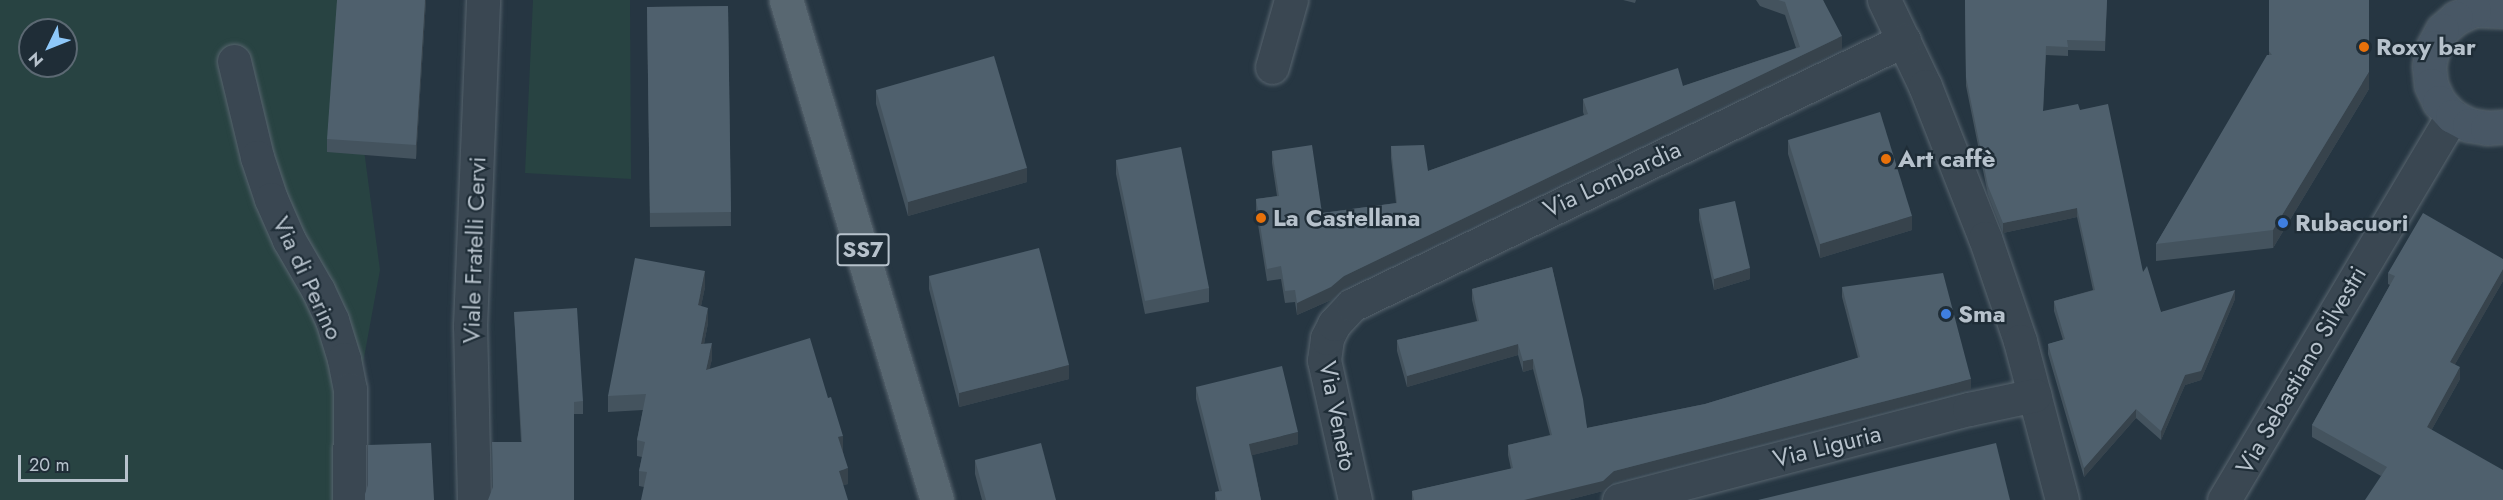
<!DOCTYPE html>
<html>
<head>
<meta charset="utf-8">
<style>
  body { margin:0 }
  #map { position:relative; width:2503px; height:500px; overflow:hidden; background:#263642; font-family:Jost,sans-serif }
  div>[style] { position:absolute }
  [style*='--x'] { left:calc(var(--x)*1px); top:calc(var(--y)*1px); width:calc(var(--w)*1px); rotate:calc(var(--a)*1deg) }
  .green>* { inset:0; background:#284342 }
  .roads { filter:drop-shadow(0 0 2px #58656f) drop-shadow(0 0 2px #58656f) }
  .minor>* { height:33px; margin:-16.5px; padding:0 16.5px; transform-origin:16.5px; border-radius:16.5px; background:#3a4752 }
  .secondary>* { height:33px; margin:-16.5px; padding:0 16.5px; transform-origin:16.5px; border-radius:16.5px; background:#485765 }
  .primary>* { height:33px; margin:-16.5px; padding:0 16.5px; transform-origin:16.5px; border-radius:16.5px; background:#586771 }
  .wall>* { inset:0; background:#44535e }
  .shaded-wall>* { inset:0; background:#37434c }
  .building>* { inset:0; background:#4f606d }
  .dots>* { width:16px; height:16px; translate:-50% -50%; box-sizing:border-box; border:3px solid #1f2d37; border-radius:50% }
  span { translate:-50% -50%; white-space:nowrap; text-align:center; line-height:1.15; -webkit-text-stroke:4.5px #1f2d37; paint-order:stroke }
  .shield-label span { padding:2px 4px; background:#1f2d37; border:2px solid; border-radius:4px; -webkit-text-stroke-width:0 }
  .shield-label { font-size:22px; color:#b7c2cc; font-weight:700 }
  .poi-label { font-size:24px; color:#b7c2cc; font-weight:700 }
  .left { translate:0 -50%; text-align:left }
  .street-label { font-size:24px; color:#b7c2cc }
  .north { position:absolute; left:18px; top:18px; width:60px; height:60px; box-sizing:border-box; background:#1f2d37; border:2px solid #5c6973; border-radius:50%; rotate:227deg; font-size:16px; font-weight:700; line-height:24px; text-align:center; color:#b7c2cc }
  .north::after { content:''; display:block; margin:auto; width:21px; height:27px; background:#8ec8f9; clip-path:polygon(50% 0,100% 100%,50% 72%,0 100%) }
  .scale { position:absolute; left:18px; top:455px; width:110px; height:27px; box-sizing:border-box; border:3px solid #b7c2cc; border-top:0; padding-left:8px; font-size:18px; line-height:21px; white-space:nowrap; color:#b7c2cc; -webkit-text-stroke:4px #1f2d37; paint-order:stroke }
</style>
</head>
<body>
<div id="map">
  <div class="green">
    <div style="clip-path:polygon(evenodd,0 0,344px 0,380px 270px,338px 500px,0 500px,0 0,30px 30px,66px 30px,66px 66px,30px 66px,30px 30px)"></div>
    <div style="clip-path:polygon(533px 0,630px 0,631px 179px,525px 173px)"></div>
  </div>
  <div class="roads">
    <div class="minor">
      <div style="--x:1884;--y:0;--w:95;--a:64.5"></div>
      <div style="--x:1925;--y:86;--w:163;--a:68.5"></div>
      <div style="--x:1985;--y:238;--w:109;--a:71.2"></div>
      <div style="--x:2020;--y:341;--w:164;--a:75.2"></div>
      <div style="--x:234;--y:61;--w:99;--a:76.5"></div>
      <div style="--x:257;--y:157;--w:44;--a:71.6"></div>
      <div style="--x:271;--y:199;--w:45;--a:66.3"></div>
      <div style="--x:289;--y:240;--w:58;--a:59.9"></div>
      <div style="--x:318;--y:290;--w:33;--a:65"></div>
      <div style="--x:332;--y:320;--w:41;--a:72.9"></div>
      <div style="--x:344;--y:359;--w:31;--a:79"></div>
      <div style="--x:350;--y:389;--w:111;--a:90.5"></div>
      <div style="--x:1272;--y:67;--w:70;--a:-74.2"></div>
      <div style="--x:474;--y:500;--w:174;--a:-91.3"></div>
      <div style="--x:470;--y:326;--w:326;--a:-87.7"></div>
      <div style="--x:1355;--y:500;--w:143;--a:-102.5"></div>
      <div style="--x:1324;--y:360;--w:22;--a:-82"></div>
      <div style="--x:1327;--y:338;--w:16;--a:-63"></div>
      <div style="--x:1334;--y:324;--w:26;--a:-47"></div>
      <div style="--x:1352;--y:305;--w:612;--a:-25.64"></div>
      <div style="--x:1619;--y:500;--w:362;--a:-14.6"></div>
      <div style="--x:1969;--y:409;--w:67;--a:-12"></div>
      <div style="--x:2224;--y:500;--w:447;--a:-59.3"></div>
    </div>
    <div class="secondary">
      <div style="--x:2503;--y:11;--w:29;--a:-178"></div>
      <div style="--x:2474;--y:10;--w:20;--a:156"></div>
      <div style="--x:2456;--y:18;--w:18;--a:139"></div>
      <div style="--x:2442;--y:30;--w:19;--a:118"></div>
      <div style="--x:2433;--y:47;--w:19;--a:102"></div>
      <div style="--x:2429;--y:66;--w:19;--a:84"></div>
      <div style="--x:2431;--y:85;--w:19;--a:65"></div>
      <div style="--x:2439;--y:102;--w:19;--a:47"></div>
      <div style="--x:2452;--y:116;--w:19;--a:28"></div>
      <div style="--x:2469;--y:125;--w:18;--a:9"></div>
      <div style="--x:2487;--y:128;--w:16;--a:-4"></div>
    </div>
    <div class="primary">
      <div style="--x:786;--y:0;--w:522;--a:73.2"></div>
    </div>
  </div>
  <div class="wall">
    <div style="clip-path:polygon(426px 0,416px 159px,327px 152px,327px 139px)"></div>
    <div style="clip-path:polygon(1623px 0,1636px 0,1635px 3px)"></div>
    <div style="clip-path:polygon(1756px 0,1823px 0,1842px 49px,1344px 288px,1331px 300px,1297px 315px,1295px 302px,1285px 303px,1281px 279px,1267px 281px,1256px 212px,1256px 199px,1277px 196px,1272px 163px,1272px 151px,1322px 213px,1396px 203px,1391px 158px,1391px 146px,1428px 171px,1584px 115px,1583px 112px,1583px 99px,1683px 86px,1796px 48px,1785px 15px,1760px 6px)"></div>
    <div style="clip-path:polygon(1965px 0,2107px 0,2105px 51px,2068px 50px,2068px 56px,2046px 55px,2043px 111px,2080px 110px,2143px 272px,2161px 312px,2235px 299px,2201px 380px,2185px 385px,2161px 440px,2136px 418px,2084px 477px,2048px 354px,2048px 344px,2063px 340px,2054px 311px,2054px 301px,2093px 290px,2077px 217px,2003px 233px,1988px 195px,1966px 86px)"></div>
    <div style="clip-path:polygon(2269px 0,2369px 89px,2273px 248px,2156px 261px,2156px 244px,2269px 55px)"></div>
    <div style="clip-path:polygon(728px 6px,731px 226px,650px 227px,647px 7px)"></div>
    <div style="clip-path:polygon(876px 90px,1027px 182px,908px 216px,876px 104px)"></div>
    <div style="clip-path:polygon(1788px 140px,1912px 230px,1820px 258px,1788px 154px)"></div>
    <div style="clip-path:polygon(1116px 160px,1209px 288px,1209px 302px,1145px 314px,1116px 174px)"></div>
    <div style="clip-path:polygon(1699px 209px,1750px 279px,1714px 290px,1699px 220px)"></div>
    <div style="clip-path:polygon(2503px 259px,2503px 281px,2455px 364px,2460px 379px,2432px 429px,2381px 476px,2312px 437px,2312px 425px,2390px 285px,2388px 284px,2388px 273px)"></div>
    <div style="clip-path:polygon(1552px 267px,1587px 428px,1705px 404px,1858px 358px,1842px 297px,1842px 287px,1971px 389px,1614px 482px,1603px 491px,1568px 500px,1412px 500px,1412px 491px,1511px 469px,1508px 455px,1508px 445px,1550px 435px,1533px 369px,1523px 372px,1518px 355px,1407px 387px,1397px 351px,1397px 340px,1477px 321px,1472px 300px,1472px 289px)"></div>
    <div style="clip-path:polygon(929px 276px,1069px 379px,959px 407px,929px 289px)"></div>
    <div style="clip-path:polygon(705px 287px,701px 306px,708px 323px,704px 344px,712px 359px,709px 369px,843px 452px,848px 484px,843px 485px,644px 487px,639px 486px,639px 471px,642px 457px,637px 456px,637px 440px,643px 410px,608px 412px,608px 396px)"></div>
    <div style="clip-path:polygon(514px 312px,583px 401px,583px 414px,574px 414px,521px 442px)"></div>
    <div style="clip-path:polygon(1196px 387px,1298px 444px,1252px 455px,1261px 500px,1215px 500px,1215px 492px,1219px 491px,1196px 399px)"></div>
    <div style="clip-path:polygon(975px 460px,1056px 500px,982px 500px,975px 474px)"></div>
  </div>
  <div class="shaded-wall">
    <div style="clip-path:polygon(425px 0,426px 0,416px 159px,416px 145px)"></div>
    <div style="clip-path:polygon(1842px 36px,1842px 49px,1344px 288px,1331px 300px,1297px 315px,1297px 303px,1344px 276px)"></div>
    <div style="clip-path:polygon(2369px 72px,2369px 89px,2273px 248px,2273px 230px)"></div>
    <div style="clip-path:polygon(1027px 168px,1027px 182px,908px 216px,908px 202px)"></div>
    <div style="clip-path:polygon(2077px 208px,2077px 217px,2003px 233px,2003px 223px)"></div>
    <div style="clip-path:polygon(1912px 216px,1912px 230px,1820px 258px,1820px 244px)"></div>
    <div style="clip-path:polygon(1750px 268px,1750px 279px,1714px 290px,1714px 279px)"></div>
    <div style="clip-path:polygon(2503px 269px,2503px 281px,2450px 373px,2450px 362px)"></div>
    <div style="clip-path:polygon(705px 271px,705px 287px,698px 321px,698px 305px)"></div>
    <div style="clip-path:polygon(2235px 290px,2235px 299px,2201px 380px,2185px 385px,2161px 440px,2161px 431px,2185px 375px)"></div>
    <div style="clip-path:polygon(708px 308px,708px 323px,701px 360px,701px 344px)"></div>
    <div style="clip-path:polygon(712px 343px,712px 359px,706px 386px,706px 370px)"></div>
    <div style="clip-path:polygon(1518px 344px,1518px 355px,1407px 387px,1407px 376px)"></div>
    <div style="clip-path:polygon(1533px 359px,1533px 369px,1523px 372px,1523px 361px)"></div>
    <div style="clip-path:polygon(1069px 365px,1069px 379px,959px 407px,959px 393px)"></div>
    <div style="clip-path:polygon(2460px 367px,2460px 379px,2427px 438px,2427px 427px)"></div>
    <div style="clip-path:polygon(1971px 379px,1971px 389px,1614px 482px,1603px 491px,1568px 500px,1524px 500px,1614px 471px)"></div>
    <div style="clip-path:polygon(2136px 409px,2136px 418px,2084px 477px,2084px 468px)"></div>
    <div style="clip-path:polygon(1298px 432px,1298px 444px,1249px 456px,1249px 444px)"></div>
    <div style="clip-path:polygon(843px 436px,843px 452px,838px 453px,838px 437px)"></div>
    <div style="clip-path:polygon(848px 468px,848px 484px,839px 486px,839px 471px)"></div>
  </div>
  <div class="building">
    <div style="clip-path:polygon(337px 0,425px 0,416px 145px,327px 139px)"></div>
    <div style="clip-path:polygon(1778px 0,1823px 0,1842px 36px,1344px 276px,1331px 287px,1297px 303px,1295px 290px,1285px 291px,1281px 266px,1267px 269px,1256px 199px,1279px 196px,1272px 151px,1312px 145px,1322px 213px,1397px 203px,1391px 146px,1424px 145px,1428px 171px,1588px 114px,1583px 99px,1678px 68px,1683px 86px,1800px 47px,1785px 2px)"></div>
    <div style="clip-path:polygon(1965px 0,2107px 0,2105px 41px,2067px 40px,2068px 47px,2046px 46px,2043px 111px,2078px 104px,2080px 110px,2108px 104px,2143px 272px,2147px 266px,2161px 312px,2235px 290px,2201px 371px,2185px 375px,2161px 431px,2136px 409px,2084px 468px,2048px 344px,2065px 339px,2054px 301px,2095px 290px,2077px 208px,2003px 223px,1988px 186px,1966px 77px)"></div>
    <div style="clip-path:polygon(2269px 0,2369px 0,2369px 72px,2273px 230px,2156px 244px,2267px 55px,2272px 55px,2269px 51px)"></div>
    <div style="clip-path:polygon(728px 6px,731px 212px,650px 213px,647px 7px)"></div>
    <div style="clip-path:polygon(994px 56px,1027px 168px,908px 202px,876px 90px)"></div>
    <div style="clip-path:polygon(1880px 112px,1912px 216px,1820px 244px,1788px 140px)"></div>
    <div style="clip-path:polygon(1181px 147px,1209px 288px,1145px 301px,1116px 160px)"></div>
    <div style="clip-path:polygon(1735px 201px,1750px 268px,1714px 279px,1699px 209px)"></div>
    <div style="clip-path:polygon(2423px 213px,2503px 259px,2503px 269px,2450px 362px,2460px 367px,2427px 427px,2503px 470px,2503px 500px,2365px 500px,2387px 467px,2312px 425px,2395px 276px,2388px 273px)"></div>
    <div style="clip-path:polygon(1039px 248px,1069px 365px,959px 393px,929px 276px)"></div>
    <div style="clip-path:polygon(635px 258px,705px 271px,698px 305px,708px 308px,701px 344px,712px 343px,706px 370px,810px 338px,828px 398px,831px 397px,843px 436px,838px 437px,848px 468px,839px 471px,848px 500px,641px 500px,647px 472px,639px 471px,645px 442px,637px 440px,646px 394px,608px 396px)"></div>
    <div style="clip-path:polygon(1552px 267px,1583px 399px,1587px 428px,1705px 404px,1860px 357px,1842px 287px,1943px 273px,1971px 379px,1614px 471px,1603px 481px,1524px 500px,1414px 500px,1412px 491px,1513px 468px,1508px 445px,1552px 435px,1533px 359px,1523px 361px,1518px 344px,1407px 376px,1397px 340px,1479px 321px,1472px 289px)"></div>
    <div style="clip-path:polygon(577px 308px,583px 401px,574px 402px,574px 500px,488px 500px,493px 487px,492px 442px,522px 442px,514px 312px)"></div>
    <div style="clip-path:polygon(1282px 366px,1298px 432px,1249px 444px,1261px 500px,1217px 500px,1215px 492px,1222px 491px,1196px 387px)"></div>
    <div style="clip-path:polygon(431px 443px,434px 500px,365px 500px,365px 494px,368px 485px,368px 445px)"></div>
    <div style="clip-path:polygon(1041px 443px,1056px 500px,986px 500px,975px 460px)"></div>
    <div style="clip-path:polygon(1996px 443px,2010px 500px,1758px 500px)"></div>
  </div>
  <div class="dots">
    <div style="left:2364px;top:47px;background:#e8710a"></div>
    <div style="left:1886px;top:159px;background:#e8710a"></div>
    <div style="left:1261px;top:218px;background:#e8710a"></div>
    <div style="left:2283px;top:223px;background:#3f7fe0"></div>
    <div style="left:1946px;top:314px;background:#3f7fe0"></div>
  </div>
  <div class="shield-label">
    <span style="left:863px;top:250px">SS7</span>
  </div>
  <div class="poi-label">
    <span class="left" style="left:2376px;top:47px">Roxy bar</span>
    <span class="left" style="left:1898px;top:159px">Art caffè</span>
    <span class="left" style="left:1273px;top:218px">La Castellana</span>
    <span class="left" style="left:2295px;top:223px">Rubacuori</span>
    <span class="left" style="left:1958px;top:314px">Sma</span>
  </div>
  <div class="street-label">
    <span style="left:1612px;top:179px;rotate:-25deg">Via Lombardia</span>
    <span style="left:474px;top:250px;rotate:-88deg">Viale Fratelli Cervi</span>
    <span style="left:308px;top:278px;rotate:65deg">Via di Perino</span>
    <span style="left:2301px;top:370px;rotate:-60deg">Via Sebastiano Silvestri</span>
    <span style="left:1338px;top:416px;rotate:79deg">Via Veneto</span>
    <span style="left:1827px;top:446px;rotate:-14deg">Via Liguria</span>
  </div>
  <div class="north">N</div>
  <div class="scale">20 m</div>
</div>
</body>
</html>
